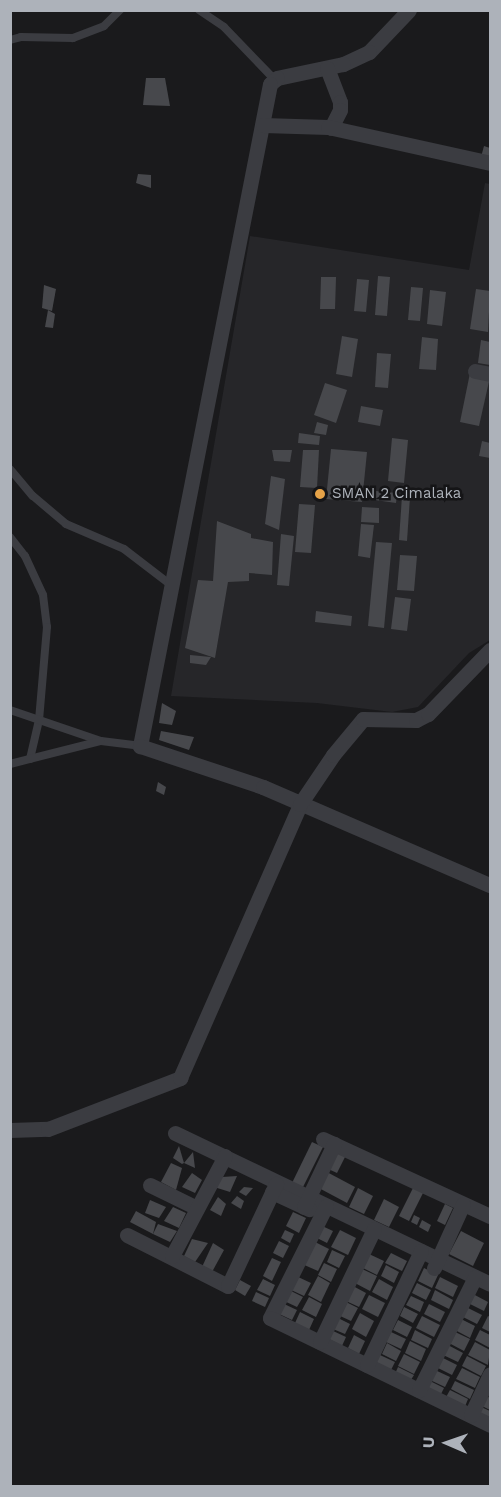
<!DOCTYPE html>
<html>
<head>
<meta charset="utf-8">
<style>
  body { margin:0 }
  #map { position:relative; width:501px; height:1497px; overflow:hidden; background:#1a1a1c; font-family:"Work Sans",sans-serif }
  div>[style] { position:absolute }
  [style*='--x'] { left:calc(var(--x)*1px); top:calc(var(--y)*1px); width:calc(var(--w)*1px); rotate:calc(var(--a)*1deg) }
  .built>* { inset:0; background:#262629 }
  .building>* { inset:0; background:#47484c }
  .lane>* { height:8px; margin:-4px; padding:0 4px; transform-origin:4px; border-radius:4px; background:#3b3c41 }
  .street>* { height:15px; margin:-7.5px; padding:0 7.5px; transform-origin:7.5px; border-radius:7.5px; background:#3b3c41 }
  .dots>* { width:16px; height:16px; translate:-50% -50%; box-sizing:border-box; border:3px solid #151517; border-radius:50% }
  span { translate:-50% -50%; white-space:nowrap; text-align:center; line-height:1.15; -webkit-text-stroke:5px #151517; paint-order:stroke }
  .poi-label { font-size:15px; color:#adb2ba }
  .left { translate:0 -50%; text-align:left }
  .frame { position:absolute; inset:0; border:12px solid #adb2ba; pointer-events:none }
  .north { position:absolute; left:417px; top:1413px; width:60px; height:60px; -webkit-text-stroke:4px #151517; paint-order:stroke; rotate:272deg; font-size:16px; font-weight:700; line-height:24px; text-align:center; color:#adb2ba }
  .north::after { content:''; display:block; margin:auto; width:21px; height:27px; background:#adb2ba; clip-path:polygon(50% 0,100% 100%,50% 72%,0 100%) }
</style>
</head>
<body>
<div id="map">
  <div class="built">
    <div style="clip-path:polygon(485px 183px,490px 184px,490px 640px,469px 653px,418px 707px,392px 712px,317px 703px,171px 696px,250px 236px,469px 270px)"></div>
  </div>
  <div class="building">
    <div style="clip-path:polygon(146px 78px,165px 78px,170px 106px,143px 105px)"></div>
    <div style="clip-path:polygon(484px 146px,490px 148px,490px 160px,481px 157px)"></div>
    <div style="clip-path:polygon(138px 174px,151px 175px,151px 188px,136px 183px)"></div>
    <div style="clip-path:polygon(378px 276px,390px 277px,387px 316px,375px 315px)"></div>
    <div style="clip-path:polygon(321px 277px,336px 277px,335px 309px,320px 309px)"></div>
    <div style="clip-path:polygon(357px 279px,369px 280px,366px 312px,354px 311px)"></div>
    <div style="clip-path:polygon(44px 285px,56px 289px,52px 311px,42px 308px)"></div>
    <div style="clip-path:polygon(411px 287px,423px 288px,420px 321px,408px 320px)"></div>
    <div style="clip-path:polygon(476px 289px,490px 291px,488px 332px,470px 329px)"></div>
    <div style="clip-path:polygon(430px 290px,446px 292px,442px 326px,427px 324px)"></div>
    <div style="clip-path:polygon(48px 310px,55px 314px,53px 328px,45px 327px)"></div>
    <div style="clip-path:polygon(342px 336px,358px 339px,352px 377px,336px 374px)"></div>
    <div style="clip-path:polygon(422px 337px,438px 339px,436px 370px,419px 369px)"></div>
    <div style="clip-path:polygon(481px 340px,490px 342px,490px 365px,478px 363px)"></div>
    <div style="clip-path:polygon(377px 353px,391px 354px,388px 388px,375px 387px)"></div>
    <div style="clip-path:polygon(470px 373px,490px 377px,479px 426px,460px 422px)"></div>
    <div style="clip-path:polygon(325px 383px,347px 390px,336px 423px,314px 415px)"></div>
    <div style="clip-path:polygon(361px 406px,383px 410px,380px 426px,358px 422px)"></div>
    <div style="clip-path:polygon(317px 422px,328px 425px,326px 435px,314px 433px)"></div>
    <div style="clip-path:polygon(299px 433px,320px 436px,319px 445px,298px 443px)"></div>
    <div style="clip-path:polygon(392px 438px,408px 440px,404px 483px,388px 481px)"></div>
    <div style="clip-path:polygon(482px 441px,490px 443px,490px 458px,479px 456px)"></div>
    <div style="clip-path:polygon(331px 449px,367px 452px,362px 502px,326px 499px)"></div>
    <div style="clip-path:polygon(272px 450px,292px 450px,290px 462px,274px 461px)"></div>
    <div style="clip-path:polygon(303px 450px,319px 450px,317px 488px,300px 487px)"></div>
    <div style="clip-path:polygon(271px 476px,285px 479px,279px 530px,265px 524px)"></div>
    <div style="clip-path:polygon(376px 491px,397px 493px,396px 503px,375px 500px)"></div>
    <div style="clip-path:polygon(402px 496px,410px 497px,407px 541px,399px 540px)"></div>
    <div style="clip-path:polygon(299px 504px,315px 505px,311px 553px,295px 552px)"></div>
    <div style="clip-path:polygon(362px 507px,379px 508px,379px 523px,361px 522px)"></div>
    <div style="clip-path:polygon(217px 521px,251px 534px,251px 538px,273px 542px,272px 575px,249px 573px,249px 581px,228px 582px,215px 658px,185px 648px,198px 580px,213px 581px)"></div>
    <div style="clip-path:polygon(361px 524px,374px 525px,370px 558px,358px 556px)"></div>
    <div style="clip-path:polygon(281px 534px,294px 536px,289px 586px,277px 585px)"></div>
    <div style="clip-path:polygon(376px 542px,392px 543px,384px 628px,368px 626px)"></div>
    <div style="clip-path:polygon(400px 555px,417px 556px,414px 591px,397px 590px)"></div>
    <div style="clip-path:polygon(395px 597px,411px 599px,407px 631px,391px 629px)"></div>
    <div style="clip-path:polygon(316px 611px,352px 616px,351px 626px,315px 622px)"></div>
    <div style="clip-path:polygon(190px 655px,211px 657px,206px 665px,190px 663px)"></div>
    <div style="clip-path:polygon(162px 703px,176px 711px,172px 725px,159px 723px)"></div>
    <div style="clip-path:polygon(161px 731px,194px 737px,189px 750px,159px 740px)"></div>
    <div style="clip-path:polygon(158px 782px,166px 787px,164px 795px,156px 791px)"></div>
    <div style="clip-path:polygon(312px 1142px,323px 1147px,302px 1189px,292px 1183px)"></div>
    <div style="clip-path:polygon(179px 1146px,184px 1163px,182px 1164px,173px 1158px)"></div>
    <div style="clip-path:polygon(335px 1150px,346px 1155px,337px 1173px,326px 1168px)"></div>
    <div style="clip-path:polygon(193px 1152px,195px 1168px,184px 1163px)"></div>
    <div style="clip-path:polygon(171px 1163px,182px 1168px,176px 1190px,161px 1182px)"></div>
    <div style="clip-path:polygon(325px 1171px,355px 1187px,347px 1203px,317px 1187px)"></div>
    <div style="clip-path:polygon(192px 1173px,202px 1180px,195px 1193px,182px 1187px)"></div>
    <div style="clip-path:polygon(237px 1176px,230px 1192px,214px 1187px,222px 1177px)"></div>
    <div style="clip-path:polygon(244px 1187px,253px 1188px,246px 1196px,239px 1192px)"></div>
    <div style="clip-path:polygon(358px 1188px,373px 1196px,364px 1214px,349px 1207px)"></div>
    <div style="clip-path:polygon(413px 1188px,423px 1193px,409px 1221px,399px 1216px)"></div>
    <div style="clip-path:polygon(237px 1196px,244px 1201px,241px 1209px,231px 1203px)"></div>
    <div style="clip-path:polygon(218px 1197px,226px 1204px,221px 1216px,210px 1210px)"></div>
    <div style="clip-path:polygon(384px 1199px,399px 1207px,389px 1227px,374px 1220px)"></div>
    <div style="clip-path:polygon(150px 1200px,166px 1207px,159px 1218px,145px 1213px)"></div>
    <div style="clip-path:polygon(445px 1204px,453px 1208px,445px 1225px,437px 1221px)"></div>
    <div style="clip-path:polygon(173px 1207px,186px 1213px,179px 1228px,164px 1221px)"></div>
    <div style="clip-path:polygon(136px 1211px,156px 1222px,153px 1234px,130px 1222px)"></div>
    <div style="clip-path:polygon(293px 1212px,306px 1218px,299px 1233px,286px 1226px)"></div>
    <div style="clip-path:polygon(414px 1215px,420px 1218px,417px 1225px,411px 1222px)"></div>
    <div style="clip-path:polygon(422px 1220px,431px 1225px,428px 1232px,419px 1227px)"></div>
    <div style="clip-path:polygon(158px 1224px,177px 1231px,170px 1242px,153px 1234px)"></div>
    <div style="clip-path:polygon(320px 1225px,333px 1231px,327px 1243px,315px 1237px)"></div>
    <div style="clip-path:polygon(285px 1230px,294px 1234px,290px 1243px,281px 1238px)"></div>
    <div style="clip-path:polygon(340px 1230px,356px 1238px,348px 1255px,331px 1247px)"></div>
    <div style="clip-path:polygon(461px 1231px,484px 1243px,473px 1266px,449px 1254px)"></div>
    <div style="clip-path:polygon(192px 1239px,208px 1243px,195px 1262px,184px 1256px)"></div>
    <div style="clip-path:polygon(279px 1241px,289px 1246px,283px 1258px,273px 1253px)"></div>
    <div style="clip-path:polygon(313px 1241px,329px 1249px,318px 1271px,302px 1264px)"></div>
    <div style="clip-path:polygon(213px 1243px,224px 1250px,212px 1272px,202px 1267px)"></div>
    <div style="clip-path:polygon(332px 1250px,345px 1256px,339px 1268px,327px 1262px)"></div>
    <div style="clip-path:polygon(391px 1253px,407px 1261px,402px 1271px,385px 1263px)"></div>
    <div style="clip-path:polygon(369px 1254px,384px 1261px,377px 1275px,363px 1268px)"></div>
    <div style="clip-path:polygon(272px 1258px,281px 1262px,272px 1281px,263px 1276px)"></div>
    <div style="clip-path:polygon(324px 1263px,337px 1269px,331px 1282px,318px 1275px)"></div>
    <div style="clip-path:polygon(386px 1265px,399px 1272px,394px 1283px,381px 1276px)"></div>
    <div style="clip-path:polygon(360px 1268px,377px 1276px,370px 1291px,353px 1282px)"></div>
    <div style="clip-path:polygon(424px 1268px,438px 1275px,432px 1288px,418px 1281px)"></div>
    <div style="clip-path:polygon(296px 1276px,311px 1283px,304px 1296px,289px 1289px)"></div>
    <div style="clip-path:polygon(318px 1276px,330px 1283px,321px 1302px,308px 1295px)"></div>
    <div style="clip-path:polygon(440px 1277px,458px 1286px,453px 1297px,435px 1288px)"></div>
    <div style="clip-path:polygon(263px 1279px,275px 1285px,270px 1296px,257px 1290px)"></div>
    <div style="clip-path:polygon(379px 1279px,393px 1287px,387px 1300px,372px 1292px)"></div>
    <div style="clip-path:polygon(240px 1280px,251px 1286px,245px 1296px,235px 1290px)"></div>
    <div style="clip-path:polygon(417px 1283px,431px 1290px,426px 1300px,412px 1293px)"></div>
    <div style="clip-path:polygon(353px 1286px,366px 1293px,359px 1307px,346px 1301px)"></div>
    <div style="clip-path:polygon(287px 1289px,303px 1297px,297px 1307px,282px 1300px)"></div>
    <div style="clip-path:polygon(435px 1290px,453px 1300px,449px 1309px,431px 1300px)"></div>
    <div style="clip-path:polygon(256px 1292px,269px 1298px,265px 1307px,252px 1301px)"></div>
    <div style="clip-path:polygon(473px 1294px,488px 1302px,484px 1311px,468px 1303px)"></div>
    <div style="clip-path:polygon(369px 1295px,385px 1303px,378px 1317px,362px 1309px)"></div>
    <div style="clip-path:polygon(411px 1296px,424px 1302px,420px 1312px,406px 1305px)"></div>
    <div style="clip-path:polygon(309px 1297px,322px 1304px,316px 1317px,302px 1310px)"></div>
    <div style="clip-path:polygon(344px 1301px,358px 1308px,351px 1321px,338px 1315px)"></div>
    <div style="clip-path:polygon(282px 1303px,297px 1310px,292px 1320px,277px 1313px)"></div>
    <div style="clip-path:polygon(429px 1304px,445px 1312px,440px 1322px,424px 1314px)"></div>
    <div style="clip-path:polygon(404px 1307px,418px 1314px,413px 1323px,400px 1316px)"></div>
    <div style="clip-path:polygon(466px 1307px,482px 1315px,477px 1324px,461px 1316px)"></div>
    <div style="clip-path:polygon(300px 1312px,314px 1319px,309px 1330px,295px 1323px)"></div>
    <div style="clip-path:polygon(360px 1313px,374px 1321px,366px 1337px,352px 1329px)"></div>
    <div style="clip-path:polygon(422px 1316px,440px 1325px,434px 1337px,416px 1328px)"></div>
    <div style="clip-path:polygon(488px 1316px,490px 1317px,490px 1332px,482px 1328px)"></div>
    <div style="clip-path:polygon(338px 1318px,350px 1324px,345px 1334px,333px 1329px)"></div>
    <div style="clip-path:polygon(461px 1319px,475px 1326px,470px 1338px,455px 1330px)"></div>
    <div style="clip-path:polygon(398px 1320px,412px 1327px,407px 1337px,393px 1330px)"></div>
    <div style="clip-path:polygon(331px 1330px,346px 1337px,342px 1346px,327px 1338px)"></div>
    <div style="clip-path:polygon(415px 1330px,432px 1339px,428px 1348px,411px 1340px)"></div>
    <div style="clip-path:polygon(480px 1330px,490px 1335px,490px 1348px,475px 1340px)"></div>
    <div style="clip-path:polygon(453px 1331px,470px 1339px,464px 1351px,447px 1342px)"></div>
    <div style="clip-path:polygon(391px 1332px,406px 1339px,401px 1349px,386px 1342px)"></div>
    <div style="clip-path:polygon(354px 1335px,365px 1341px,359px 1354px,348px 1348px)"></div>
    <div style="clip-path:polygon(410px 1341px,426px 1349px,421px 1361px,405px 1353px)"></div>
    <div style="clip-path:polygon(475px 1342px,490px 1350px,488px 1365px,468px 1355px)"></div>
    <div style="clip-path:polygon(387px 1343px,401px 1351px,396px 1361px,382px 1354px)"></div>
    <div style="clip-path:polygon(446px 1344px,463px 1353px,458px 1362px,441px 1354px)"></div>
    <div style="clip-path:polygon(404px 1354px,420px 1362px,414px 1374px,398px 1366px)"></div>
    <div style="clip-path:polygon(380px 1355px,395px 1362px,390px 1372px,375px 1364px)"></div>
    <div style="clip-path:polygon(467px 1356px,486px 1366px,481px 1376px,462px 1366px)"></div>
    <div style="clip-path:polygon(441px 1357px,457px 1365px,452px 1375px,436px 1367px)"></div>
    <div style="clip-path:polygon(398px 1367px,414px 1375px,409px 1383px,394px 1376px)"></div>
    <div style="clip-path:polygon(462px 1368px,480px 1377px,475px 1388px,456px 1379px)"></div>
    <div style="clip-path:polygon(435px 1370px,450px 1377px,445px 1387px,430px 1380px)"></div>
    <div style="clip-path:polygon(428px 1380px,444px 1388px,439px 1398px,423px 1390px)"></div>
    <div style="clip-path:polygon(455px 1381px,474px 1390px,470px 1399px,451px 1389px)"></div>
    <div style="clip-path:polygon(450px 1390px,468px 1399px,464px 1409px,445px 1399px)"></div>
    <div style="clip-path:polygon(485px 1395px,490px 1398px,490px 1410px,480px 1405px)"></div>
    <div style="clip-path:polygon(479px 1406px,490px 1411px,488px 1422px,474px 1415px)"></div>
  </div>
  <div class="lane">
    <div style="--x:199;--y:10;--w:30;--a:34"></div>
    <div style="--x:224;--y:27;--w:72;--a:46.1"></div>
    <div style="--x:10;--y:40;--w:11;--a:-15"></div>
    <div style="--x:21;--y:37;--w:52;--a:1.1"></div>
    <div style="--x:73;--y:38;--w:33;--a:-21"></div>
    <div style="--x:104;--y:26;--w:23;--a:-45"></div>
    <div style="--x:10;--y:469;--w:35;--a:50"></div>
    <div style="--x:33;--y:496;--w:43;--a:40.3"></div>
    <div style="--x:66;--y:524;--w:63;--a:23.3"></div>
    <div style="--x:124;--y:549;--w:59;--a:37.5"></div>
    <div style="--x:10;--y:537;--w:24;--a:52"></div>
    <div style="--x:25;--y:556;--w:43;--a:65.2"></div>
    <div style="--x:43;--y:595;--w:32;--a:83"></div>
    <div style="--x:47;--y:627;--w:93;--a:94.9"></div>
    <div style="--x:39;--y:720;--w:40;--a:103"></div>
    <div style="--x:10;--y:710;--w:96;--a:18.8"></div>
    <div style="--x:101;--y:741;--w:39;--a:7"></div>
    <div style="--x:10;--y:764;--w:93;--a:-14.3"></div>
  </div>
  <div class="street">
    <div style="--x:409;--y:10;--w:58;--a:133.6"></div>
    <div style="--x:369;--y:52;--w:29;--a:155"></div>
    <div style="--x:343;--y:64;--w:67;--a:168"></div>
    <div style="--x:277;--y:78;--w:9;--a:139"></div>
    <div style="--x:270;--y:84;--w:675;--a:101.11"></div>
    <div style="--x:140;--y:746;--w:130;--a:18.4"></div>
    <div style="--x:263;--y:787;--w:247;--a:23.4"></div>
    <div style="--x:327;--y:68;--w:36;--a:69"></div>
    <div style="--x:340;--y:102;--w:8;--a:90"></div>
    <div style="--x:340;--y:110;--w:20;--a:117"></div>
    <div style="--x:263;--y:125;--w:65;--a:1.8"></div>
    <div style="--x:328;--y:127;--w:166;--a:12.5"></div>
    <div style="--x:475;--y:371;--w:15;--a:11"></div>
    <div style="--x:10;--y:1130;--w:38;--a:-2"></div>
    <div style="--x:48;--y:1129;--w:142;--a:-21.1"></div>
    <div style="--x:180;--y:1078;--w:299;--a:-66.3"></div>
    <div style="--x:300;--y:804;--w:59;--a:-56"></div>
    <div style="--x:333;--y:755;--w:47;--a:-50.2"></div>
    <div style="--x:363;--y:719;--w:53;--a:1.1"></div>
    <div style="--x:416;--y:720;--w:13;--a:-27"></div>
    <div style="--x:428;--y:714;--w:89;--a:-45.9"></div>
    <div style="--x:175;--y:1133;--w:349;--a:25.6"></div>
    <div style="--x:323;--y:1139;--w:184;--a:24.8"></div>
    <div style="--x:150;--y:1185;--w:52;--a:26.1"></div>
    <div style="--x:272;--y:1192;--w:41;--a:24.7"></div>
    <div style="--x:326;--y:1206;--w:125;--a:116.6"></div>
    <div style="--x:270;--y:1318;--w:245;--a:25.9"></div>
    <div style="--x:304;--y:1207;--w:70;--a:-64.5"></div>
    <div style="--x:127;--y:1235;--w:113;--a:26.8"></div>
    <div style="--x:228;--y:1286;--w:113;--a:-64.8"></div>
    <div style="--x:172;--y:1256;--w:113;--a:-62.1"></div>
    <div style="--x:434;--y:1268;--w:70;--a:-65.6"></div>
    <div style="--x:320;--y:1342;--w:125;--a:-64.5"></div>
    <div style="--x:367;--y:1365;--w:126;--a:-64.7"></div>
    <div style="--x:419;--y:1390;--w:126;--a:-63.6"></div>
    <div style="--x:471;--y:1415;--w:45;--a:-65.1"></div>
  </div>
  <div class="dots">
    <div style="left:320px;top:494px;background:#e6a348"></div>
  </div>
  <div class="poi-label">
    <span class="left" style="left:332px;top:494px">SMAN 2 Cimalaka</span>
  </div>
  <div class="frame"></div>
  <div class="north">U</div>
</div>
</body>
</html>
